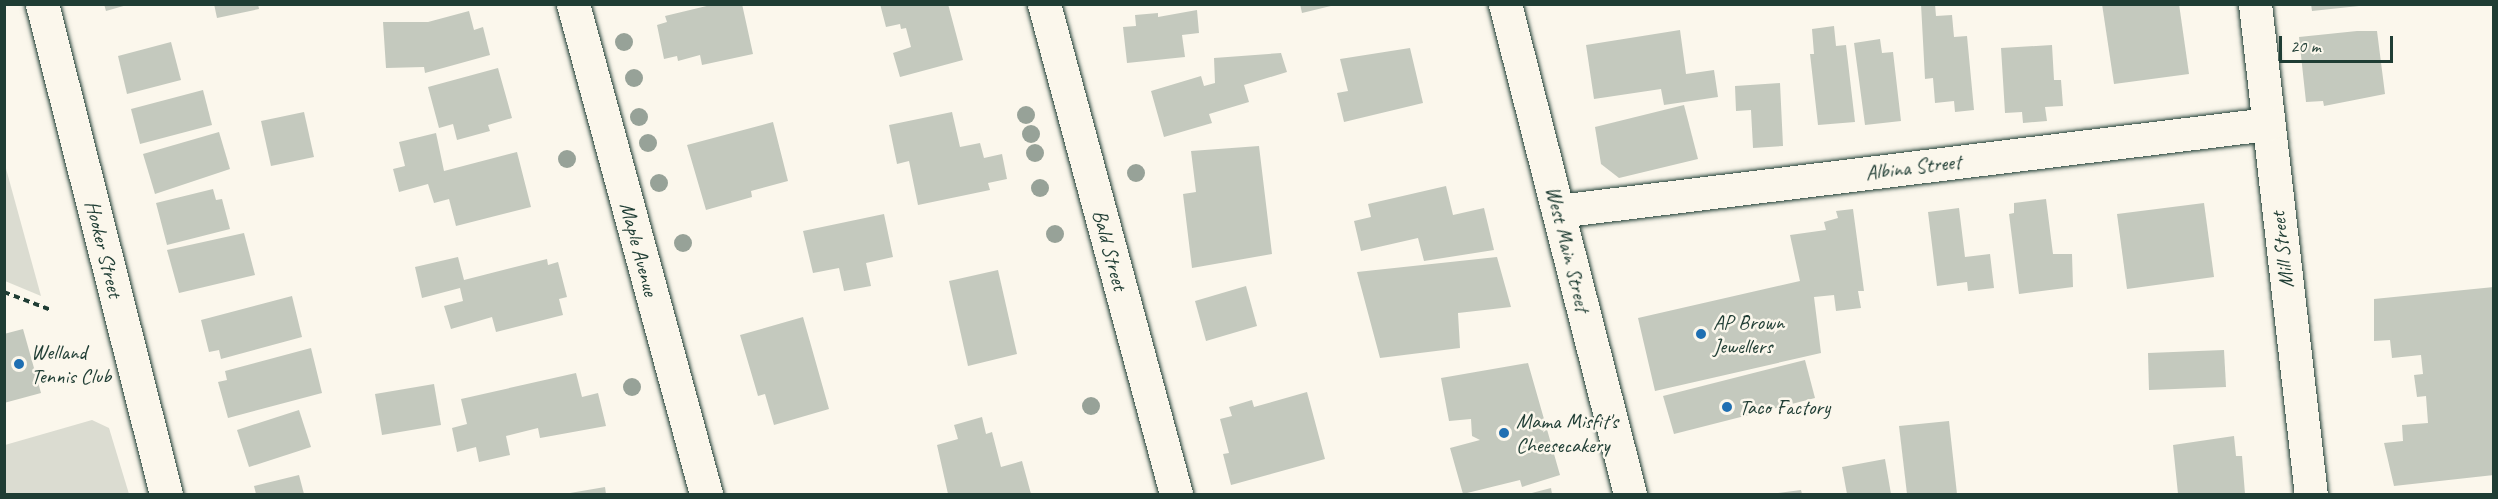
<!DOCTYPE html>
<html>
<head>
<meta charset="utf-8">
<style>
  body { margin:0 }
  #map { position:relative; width:2498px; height:499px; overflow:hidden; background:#fbf7ec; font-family:Caveat,sans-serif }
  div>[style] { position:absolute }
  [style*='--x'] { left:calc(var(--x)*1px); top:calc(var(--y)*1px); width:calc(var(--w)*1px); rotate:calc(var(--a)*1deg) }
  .green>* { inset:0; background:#dbdcd1 }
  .building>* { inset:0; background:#c4c9be }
  .path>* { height:4px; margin-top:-2px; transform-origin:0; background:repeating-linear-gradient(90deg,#1f3d34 0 6px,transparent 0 10.5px) }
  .roads { filter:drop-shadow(0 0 2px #1f3d34) drop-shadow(0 0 2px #1f3d34) }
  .street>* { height:33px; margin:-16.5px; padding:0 16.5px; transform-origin:16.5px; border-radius:16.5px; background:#fbf7ec }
  .secondary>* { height:33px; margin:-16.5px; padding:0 16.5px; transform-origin:16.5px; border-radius:16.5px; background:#fbf7ec }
  .trees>* { width:18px; height:18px; margin:-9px; border-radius:50%; background:#97a298 }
  .dots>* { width:16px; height:16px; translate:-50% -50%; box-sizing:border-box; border:3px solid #fbf7ec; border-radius:50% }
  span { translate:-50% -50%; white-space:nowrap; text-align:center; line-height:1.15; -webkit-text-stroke:5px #fbf7ec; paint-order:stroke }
  .street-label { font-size:21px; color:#1f3d34 }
  .poi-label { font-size:21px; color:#1f3d34 }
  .left { translate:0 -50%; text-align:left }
  .frame { position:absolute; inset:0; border:6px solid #1f3d34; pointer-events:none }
  .scale { position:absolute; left:2279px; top:36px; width:114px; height:27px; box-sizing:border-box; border:3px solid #1f3d34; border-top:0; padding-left:8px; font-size:18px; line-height:21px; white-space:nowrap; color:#1f3d34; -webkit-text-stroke:4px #fbf7ec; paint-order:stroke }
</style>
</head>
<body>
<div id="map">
  <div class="green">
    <div style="clip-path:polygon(5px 165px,41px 296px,5px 281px)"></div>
    <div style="clip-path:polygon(92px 420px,109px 428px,129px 494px,5px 494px,5px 445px)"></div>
  </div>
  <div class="building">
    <div style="clip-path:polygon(104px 4px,127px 4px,127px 5px,106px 11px)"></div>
    <div style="clip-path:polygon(214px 4px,258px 4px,259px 9px,217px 18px)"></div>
    <div style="clip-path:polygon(715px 4px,742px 4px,753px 54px,702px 65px,700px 55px,678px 61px,677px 56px,664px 59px,657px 25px,667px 22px,665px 16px)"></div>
    <div style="clip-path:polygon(880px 4px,948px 4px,963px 60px,900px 77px,893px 53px,911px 47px,906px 28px,901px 29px,900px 24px,886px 27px)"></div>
    <div style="clip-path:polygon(1300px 4px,1335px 4px,1335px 5px,1302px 13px)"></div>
    <div style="clip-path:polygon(1921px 4px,1935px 4px,1936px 16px,1952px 15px,1954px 37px,1967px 36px,1974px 110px,1955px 112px,1954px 101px,1935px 103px,1933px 78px,1925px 79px)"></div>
    <div style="clip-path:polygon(2102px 4px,2179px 4px,2189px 74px,2114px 84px)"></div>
    <div style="clip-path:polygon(2311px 4px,2359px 4px,2359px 6px,2312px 11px)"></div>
    <div style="clip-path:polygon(1197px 10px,1199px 33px,1182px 35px,1185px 57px,1127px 63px,1123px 27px,1136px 26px,1135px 15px,1158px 13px,1158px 17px)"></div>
    <div style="clip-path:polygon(469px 11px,474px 30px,483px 27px,490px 55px,425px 73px,424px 67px,386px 68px,383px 22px,428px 22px)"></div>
    <div style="clip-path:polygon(1834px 26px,1836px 46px,1846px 45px,1855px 122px,1818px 125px,1810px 54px,1814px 54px,1812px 29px)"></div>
    <div style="clip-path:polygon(1680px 30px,1686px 74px,1714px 70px,1718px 97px,1664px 105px,1661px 89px,1594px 99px,1586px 45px)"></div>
    <div style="clip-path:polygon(2357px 31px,2377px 31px,2385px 94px,2324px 106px,2323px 101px,2306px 102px,2299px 37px)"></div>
    <div style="clip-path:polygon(1880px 39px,1882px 53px,1893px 52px,1901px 121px,1865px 125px,1854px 43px)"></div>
    <div style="clip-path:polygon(171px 42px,181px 80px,127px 94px,118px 56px)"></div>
    <div style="clip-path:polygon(2052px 45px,2054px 80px,2061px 80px,2063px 106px,2045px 107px,2047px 121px,2023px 123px,2022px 112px,2005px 113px,2001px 48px)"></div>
    <div style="clip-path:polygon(1410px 48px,1423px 103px,1344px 122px,1337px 93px,1348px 91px,1340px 59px)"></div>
    <div style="clip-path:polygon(1281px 53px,1287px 72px,1244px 85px,1249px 102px,1209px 114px,1212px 123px,1164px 137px,1151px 91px,1201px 76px,1204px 86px,1215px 83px,1214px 58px)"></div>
    <div style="clip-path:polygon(498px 68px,512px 118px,488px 125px,490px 131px,457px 140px,453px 124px,439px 128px,428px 87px)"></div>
    <div style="clip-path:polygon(1780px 83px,1783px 146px,1753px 148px,1751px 110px,1736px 111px,1735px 86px)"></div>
    <div style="clip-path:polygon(203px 90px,212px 125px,140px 144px,131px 109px)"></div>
    <div style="clip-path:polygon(1684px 105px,1698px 159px,1619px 178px,1601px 164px,1595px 127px)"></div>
    <div style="clip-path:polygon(304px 112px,314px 157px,271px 166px,261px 121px)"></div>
    <div style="clip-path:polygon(952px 112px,960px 147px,980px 143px,984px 158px,1002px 154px,1007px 179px,988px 183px,990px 190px,918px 205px,909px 161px,897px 164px,889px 125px)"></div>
    <div style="clip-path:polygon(773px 122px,788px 181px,751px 191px,752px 197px,706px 210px,687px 145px)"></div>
    <div style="clip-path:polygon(219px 132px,230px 169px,155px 194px,143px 154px)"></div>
    <div style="clip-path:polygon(436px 133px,444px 171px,517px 152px,531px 207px,456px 226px,449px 199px,434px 203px,428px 184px,399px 192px,393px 169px,405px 166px,399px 142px)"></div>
    <div style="clip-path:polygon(1259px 146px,1272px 254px,1192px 268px,1183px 194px,1196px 192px,1191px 151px)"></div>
    <div style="clip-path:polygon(1446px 186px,1453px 215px,1484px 208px,1494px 250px,1424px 261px,1418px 238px,1361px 251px,1354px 221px,1371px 217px,1368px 204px)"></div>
    <div style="clip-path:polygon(213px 189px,216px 200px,222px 199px,230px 229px,167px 245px,156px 203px)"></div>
    <div style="clip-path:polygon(2046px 199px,2053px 254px,2072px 254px,2073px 287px,2019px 294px,2009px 214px,2014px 213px,2014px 203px)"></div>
    <div style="clip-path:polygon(2204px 203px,2214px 277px,2127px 289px,2117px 214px)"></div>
    <div style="clip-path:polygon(1959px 208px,1965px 257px,1990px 254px,1994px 288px,1968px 291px,1967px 282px,1937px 286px,1928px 212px)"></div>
    <div style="clip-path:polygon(1853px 209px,1864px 291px,1858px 291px,1861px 308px,1836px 311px,1834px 295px,1814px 297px,1821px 353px,1655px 391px,1638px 318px,1800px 281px,1790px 235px,1826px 230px,1824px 222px,1838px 218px,1836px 211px)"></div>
    <div style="clip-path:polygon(884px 214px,893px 257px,866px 263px,871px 286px,844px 291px,839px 268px,813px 273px,803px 231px)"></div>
    <div style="clip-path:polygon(244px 233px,255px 275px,179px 293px,167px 250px)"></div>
    <div style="clip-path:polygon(458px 257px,464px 280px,547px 259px,548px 265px,558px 262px,567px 297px,559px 299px,563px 315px,496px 332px,492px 317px,451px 329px,444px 306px,463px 301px,460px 288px,422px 298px,415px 267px)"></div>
    <div style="clip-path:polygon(1497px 257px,1511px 307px,1458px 313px,1460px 348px,1380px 358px,1357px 272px)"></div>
    <div style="clip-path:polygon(998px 270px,1017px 354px,968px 366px,949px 281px)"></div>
    <div style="clip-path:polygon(1246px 286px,1257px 326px,1206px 341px,1195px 301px)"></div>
    <div style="clip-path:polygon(2494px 287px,2494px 475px,2394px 486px,2384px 443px,2403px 441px,2402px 425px,2428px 423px,2426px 396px,2417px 397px,2414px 375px,2423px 374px,2421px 355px,2392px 358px,2390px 340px,2374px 341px,2374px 299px)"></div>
    <div style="clip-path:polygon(292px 296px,302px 337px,221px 359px,219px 350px,209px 352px,201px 320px)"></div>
    <div style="clip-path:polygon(803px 317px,829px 409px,774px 425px,765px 394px,758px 396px,740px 335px)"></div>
    <div style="clip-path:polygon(23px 329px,41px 393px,4px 403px,4px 334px)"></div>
    <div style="clip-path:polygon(311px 348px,322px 393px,228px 418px,218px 382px,227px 380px,225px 371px)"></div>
    <div style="clip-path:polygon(2224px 350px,2226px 387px,2149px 390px,2148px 353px)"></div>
    <div style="clip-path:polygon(1805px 360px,1815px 398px,1674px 434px,1663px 396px)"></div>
    <div style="clip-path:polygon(1528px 363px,1560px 475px,1522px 487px,1520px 480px,1463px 494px,1450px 448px,1480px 440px,1472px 436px,1471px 419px,1449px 421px,1441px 378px)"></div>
    <div style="clip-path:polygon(576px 373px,582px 397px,598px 393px,606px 426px,540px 438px,538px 428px,506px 436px,510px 455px,479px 462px,476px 447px,457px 452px,452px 428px,467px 424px,461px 399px)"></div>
    <div style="clip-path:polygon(434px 384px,441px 425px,382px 435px,375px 394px)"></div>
    <div style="clip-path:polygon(1307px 392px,1325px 459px,1231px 485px,1223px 454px,1229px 453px,1220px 419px,1232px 416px,1229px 407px,1252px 400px,1254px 407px)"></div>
    <div style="clip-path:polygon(299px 410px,311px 447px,249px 467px,237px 430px)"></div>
    <div style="clip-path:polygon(982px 417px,986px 434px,992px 432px,1001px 467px,1022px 461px,1031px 494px,948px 494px,937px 445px,958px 439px,954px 425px)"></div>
    <div style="clip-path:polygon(1949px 421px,1957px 494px,1907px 494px,1899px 426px)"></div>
    <div style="clip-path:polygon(2234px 436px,2236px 456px,2242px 456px,2245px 494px,2178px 494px,2173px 445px)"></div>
    <div style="clip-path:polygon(1885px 459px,1891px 494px,1847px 494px,1842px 467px)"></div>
    <div style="clip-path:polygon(299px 475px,304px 494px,256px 494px,254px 486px)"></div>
    <div style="clip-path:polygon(605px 487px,606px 494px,570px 494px,570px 493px)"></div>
    <div style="clip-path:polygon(1551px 488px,1552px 494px,1528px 494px)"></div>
    <div style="clip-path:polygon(1801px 490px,1802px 494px,1778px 494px,1778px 493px)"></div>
  </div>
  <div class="path">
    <div style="--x:4;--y:292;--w:50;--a:21"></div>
  </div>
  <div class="roads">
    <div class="street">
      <div style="--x:42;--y:4;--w:505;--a:75.8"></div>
      <div style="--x:573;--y:4;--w:508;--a:74.81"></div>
      <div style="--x:1044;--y:4;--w:507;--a:74.92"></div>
      <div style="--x:2255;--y:4;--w:493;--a:83.5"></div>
      <div style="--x:1558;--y:211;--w:715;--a:-6.99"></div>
    </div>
    <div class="secondary">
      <div style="--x:1505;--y:4;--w:506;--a:75.69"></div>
    </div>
  </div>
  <div class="trees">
    <div style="left:624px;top:42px"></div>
    <div style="left:634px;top:78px"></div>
    <div style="left:1026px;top:115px"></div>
    <div style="left:639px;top:117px"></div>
    <div style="left:1031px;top:134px"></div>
    <div style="left:648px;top:143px"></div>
    <div style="left:1035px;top:153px"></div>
    <div style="left:567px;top:159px"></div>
    <div style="left:1136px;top:173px"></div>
    <div style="left:659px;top:183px"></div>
    <div style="left:1040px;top:188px"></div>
    <div style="left:1055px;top:234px"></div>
    <div style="left:683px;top:243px"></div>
    <div style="left:632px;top:387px"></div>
    <div style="left:1091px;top:406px"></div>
  </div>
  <div class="dots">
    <div style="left:1701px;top:334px;background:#1f6fb2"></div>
    <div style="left:19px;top:364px;background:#1f6fb2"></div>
    <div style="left:1727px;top:407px;background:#1f6fb2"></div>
    <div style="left:1504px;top:433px;background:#1f6fb2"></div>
  </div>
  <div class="street-label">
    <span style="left:1913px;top:167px;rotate:-7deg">Albina Street</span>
    <span style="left:104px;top:249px;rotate:76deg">Hooker Street</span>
    <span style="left:639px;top:249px;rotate:75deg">Maple Avenue</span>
    <span style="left:1568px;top:249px;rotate:76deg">West Main Street</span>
    <span style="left:1110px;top:250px;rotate:75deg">Bald Street</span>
    <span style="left:2282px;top:250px;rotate:-97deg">Mill Street</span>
  </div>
  <div class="poi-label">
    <span class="left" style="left:1713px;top:334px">AP Brown<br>Jewellers</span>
    <span class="left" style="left:31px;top:364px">Welland<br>Tennis Club</span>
    <span class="left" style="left:1739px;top:407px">Taco Factory</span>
    <span class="left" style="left:1516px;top:433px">Mama Misfit's<br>Cheesecakery</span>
  </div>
  <div class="frame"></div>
  <div class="scale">20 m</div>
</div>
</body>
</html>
